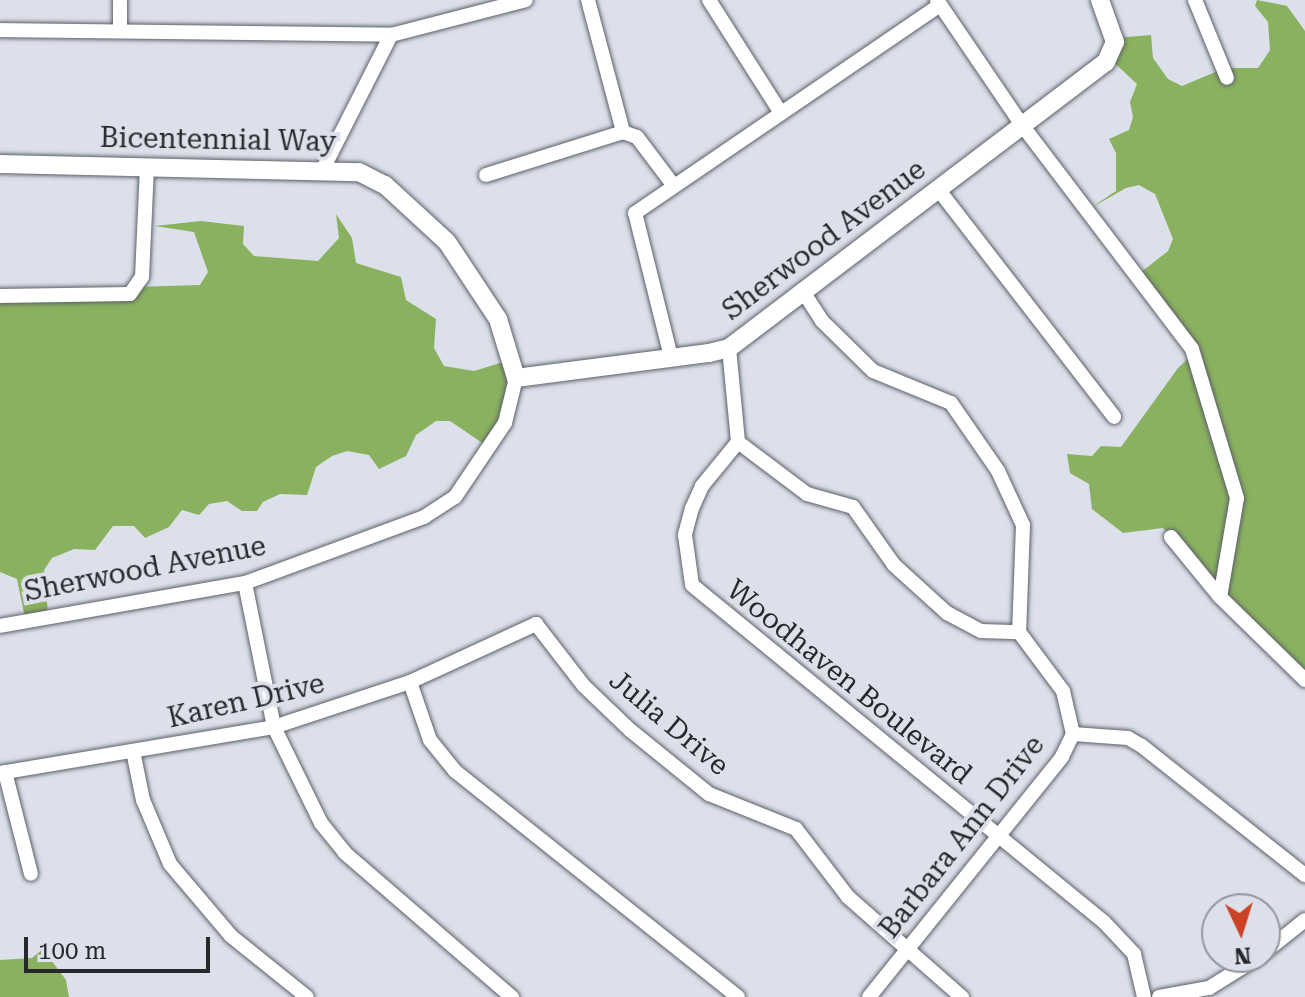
<!DOCTYPE html>
<html>
<head>
<meta charset="utf-8">
<style>
  body { margin:0 }
  #map { position:relative; width:1305px; height:997px; overflow:hidden; background:#dce0ea; font-family:"Roboto Serif",serif }
  div>[style] { position:absolute }
  [style*='--x'] { left:calc(var(--x)*1px); top:calc(var(--y)*1px); width:calc(var(--w)*1px); rotate:calc(var(--a)*1deg) }
  .forest>* { inset:0; background:#8ab15f }
  .roads { filter:drop-shadow(0 0 2px #5c6068) drop-shadow(0 0 2px #5c6068) }
  .minor>* { height:14px; margin:-7px; padding:0 7px; transform-origin:7px; border-radius:7px; background:#fff }
  .tertiary>* { height:18px; margin:-9px; padding:0 9px; transform-origin:9px; border-radius:9px; background:#fff }
  span { translate:-50% -50%; white-space:nowrap; text-align:center; line-height:1.15; -webkit-text-stroke:8px #dce0ea; paint-order:stroke }
  .street-label { font-size:28px; color:#27282c }
  .north { position:absolute; left:1201px; top:893px; width:80px; height:80px; box-sizing:border-box; background:#dce0ea; border:2px solid #94969e; border-radius:50%; rotate:176deg; font-size:22px; font-weight:700; line-height:32px; text-align:center; color:#27282c }
  .north::after { content:''; display:block; margin:auto; width:28px; height:36px; background:#cd4226; clip-path:polygon(50% 0,100% 100%,50% 72%,0 100%) }
  .scale { position:absolute; left:24px; top:937px; width:186px; height:36px; box-sizing:border-box; border:4px solid #27282c; border-top:0; padding-left:10px; font-size:24px; line-height:28px; white-space:nowrap; color:#27282c; -webkit-text-stroke:6px #dce0ea; paint-order:stroke }
</style>
</head>
<body>
<div id="map">
  <div class="forest">
    <div style="clip-path:polygon(1257px 0,1287px 6px,1305px 31px,1305px 682px,1163px 528px,1123px 533px,1092px 509px,1089px 484px,1070px 473px,1067px 454px,1092px 456px,1101px 446px,1121px 447px,1178px 368px,1195px 352px,1140px 273px,1168px 251px,1173px 239px,1155px 194px,1139px 185px,1126px 188px,1089px 209px,1116px 191px,1116px 153px,1109px 139px,1129px 130px,1133px 117px,1130px 102px,1137px 84px,1107px 56px,1115px 38px,1151px 35px,1153px 58px,1168px 79px,1182px 86px,1225px 68px,1258px 68px,1270px 50px,1268px 22px,1255px 6px)"></div>
    <div style="clip-path:polygon(336px 214px,352px 238px,356px 263px,401px 277px,406px 300px,436px 319px,434px 348px,444px 366px,474px 371px,510px 360px,513px 376px,499px 425px,484px 444px,450px 421px,436px 421px,416px 435px,406px 456px,379px 469px,369px 455px,347px 451px,332px 456px,316px 467px,307px 495px,280px 494px,263px 502px,257px 511px,242px 511px,227px 501px,209px 504px,199px 515px,182px 510px,169px 527px,145px 538px,134px 526px,113px 526px,95px 550px,74px 549px,52px 558px,44px 570px,48px 613px,25px 618px,17px 579px,0 572px,0 291px,200px 285px,208px 272px,194px 232px,155px 226px,201px 221px,244px 226px,243px 244px,254px 256px,318px 261px,339px 238px)"></div>
    <div style="clip-path:polygon(43px 949px,66px 980px,69px 997px,0 997px,0 960px,32px 958px)"></div>
  </div>
  <div class="roads">
    <div class="minor">
      <div style="--x:588;--y:0;--w:137;--a:75.1"></div>
      <div style="--x:709;--y:0;--w:134;--a:57.5"></div>
      <div style="--x:937;--y:0;--w:151;--a:55.8"></div>
      <div style="--x:1022;--y:125;--w:281;--a:52.8"></div>
      <div style="--x:1192;--y:349;--w:156;--a:73.2"></div>
      <div style="--x:1237;--y:498;--w:100;--a:99.7"></div>
      <div style="--x:1195;--y:0;--w:84;--a:67.7"></div>
      <div style="--x:0;--y:30;--w:391;--a:0.7"></div>
      <div style="--x:391;--y:35;--w:139;--a:-14.5"></div>
      <div style="--x:120;--y:31;--w:31;--a:-90"></div>
      <div style="--x:623;--y:132;--w:15;--a:20"></div>
      <div style="--x:637;--y:137;--w:61;--a:52.9"></div>
      <div style="--x:323;--y:169;--w:150;--a:-63.1"></div>
      <div style="--x:486;--y:175;--w:144;--a:-17.4"></div>
      <div style="--x:938;--y:189;--w:288;--a:52.3"></div>
      <div style="--x:802;--y:290;--w:37;--a:57"></div>
      <div style="--x:822;--y:321;--w:71;--a:44.4"></div>
      <div style="--x:873;--y:371;--w:84;--a:22.3"></div>
      <div style="--x:951;--y:403;--w:83;--a:55.3"></div>
      <div style="--x:998;--y:471;--w:60;--a:65.2"></div>
      <div style="--x:1023;--y:525;--w:107;--a:92.1"></div>
      <div style="--x:1019;--y:632;--w:74;--a:53.3"></div>
      <div style="--x:1063;--y:691;--w:44;--a:76.9"></div>
      <div style="--x:1073;--y:734;--w:25;--a:116"></div>
      <div style="--x:1062;--y:757;--w:308;--a:128.8"></div>
      <div style="--x:0;--y:296;--w:130;--a:-0.9"></div>
      <div style="--x:130;--y:294;--w:21;--a:-55"></div>
      <div style="--x:142;--y:277;--w:111;--a:-87.4"></div>
      <div style="--x:729;--y:348;--w:94;--a:84.5"></div>
      <div style="--x:671;--y:357;--w:148;--a:-104"></div>
      <div style="--x:635;--y:213;--w:369;--a:-34.3"></div>
      <div style="--x:738;--y:442;--w:57;--a:129.3"></div>
      <div style="--x:702;--y:486;--w:24;--a:114"></div>
      <div style="--x:692;--y:508;--w:28;--a:105"></div>
      <div style="--x:685;--y:535;--w:50;--a:82"></div>
      <div style="--x:692;--y:585;--w:532;--a:39.28"></div>
      <div style="--x:1104;--y:922;--w:44;--a:46.8"></div>
      <div style="--x:1134;--y:954;--w:44;--a:76.9"></div>
      <div style="--x:738;--y:442;--w:86;--a:37"></div>
      <div style="--x:807;--y:494;--w:48;--a:15.8"></div>
      <div style="--x:853;--y:507;--w:71;--a:54.7"></div>
      <div style="--x:894;--y:565;--w:72;--a:42.2"></div>
      <div style="--x:947;--y:613;--w:38;--a:28"></div>
      <div style="--x:981;--y:631;--w:38;--a:2"></div>
      <div style="--x:1171;--y:537;--w:77;--a:50.8"></div>
      <div style="--x:1220;--y:597;--w:119;--a:44.3"></div>
      <div style="--x:245;--y:583;--w:147;--a:78.6"></div>
      <div style="--x:274;--y:727;--w:107;--a:63.9"></div>
      <div style="--x:321;--y:823;--w:38;--a:51"></div>
      <div style="--x:345;--y:853;--w:221;--a:40.8"></div>
      <div style="--x:0;--y:626;--w:249;--a:-10"></div>
      <div style="--x:245;--y:583;--w:191;--a:-20.2"></div>
      <div style="--x:424;--y:517;--w:37;--a:-33"></div>
      <div style="--x:455;--y:497;--w:89;--a:-56"></div>
      <div style="--x:505;--y:423;--w:46;--a:-76.3"></div>
      <div style="--x:410;--y:682;--w:61;--a:71"></div>
      <div style="--x:430;--y:740;--w:40;--a:51"></div>
      <div style="--x:455;--y:771;--w:362;--a:38.6"></div>
      <div style="--x:1073;--y:734;--w:55;--a:4.2"></div>
      <div style="--x:1128;--y:738;--w:16;--a:30"></div>
      <div style="--x:1142;--y:746;--w:208;--a:38.4"></div>
      <div style="--x:133;--y:751;--w:50;--a:78.5"></div>
      <div style="--x:143;--y:800;--w:69;--a:67.1"></div>
      <div style="--x:170;--y:864;--w:94;--a:49.7"></div>
      <div style="--x:231;--y:936;--w:97;--a:38.8"></div>
      <div style="--x:5;--y:772;--w:105;--a:75.7"></div>
      <div style="--x:0;--y:773;--w:278;--a:-9.5"></div>
      <div style="--x:274;--y:727;--w:143;--a:-18.3"></div>
      <div style="--x:410;--y:682;--w:139;--a:-24.7"></div>
      <div style="--x:536;--y:624;--w:78;--a:52.3"></div>
      <div style="--x:584;--y:686;--w:64;--a:43.7"></div>
      <div style="--x:630;--y:730;--w:102;--a:39"></div>
      <div style="--x:709;--y:794;--w:94;--a:21.9"></div>
      <div style="--x:796;--y:829;--w:86;--a:52.6"></div>
      <div style="--x:848;--y:897;--w:152;--a:41.3"></div>
      <div style="--x:1265;--y:952;--w:51;--a:-38.7"></div>
      <div style="--x:1159;--y:997;--w:51;--a:-10.2"></div>
      <div style="--x:1209;--y:988;--w:59;--a:-31.8"></div>
    </div>
    <div class="tertiary">
      <div style="--x:0;--y:164;--w:359;--a:1.3"></div>
      <div style="--x:359;--y:172;--w:29;--a:27"></div>
      <div style="--x:385;--y:185;--w:84;--a:42.6"></div>
      <div style="--x:447;--y:242;--w:92;--a:56.5"></div>
      <div style="--x:498;--y:319;--w:62;--a:73"></div>
      <div style="--x:516;--y:378;--w:195;--a:-7.4"></div>
      <div style="--x:709;--y:353;--w:21;--a:-14"></div>
      <div style="--x:729;--y:348;--w:473;--a:-37.2"></div>
      <div style="--x:1106;--y:62;--w:22;--a:-66"></div>
      <div style="--x:1115;--y:42;--w:45;--a:-109.7"></div>
    </div>
  </div>
  <div class="street-label">
    <span style="left:218px;top:140px;rotate:1deg">Bicentennial Way</span>
    <span style="left:824px;top:240px;rotate:-37deg">Sherwood Avenue</span>
    <span style="left:145px;top:569px;rotate:-11deg">Sherwood Avenue</span>
    <span style="left:849px;top:682px;rotate:39deg">Woodhaven Boulevard</span>
    <span style="left:246px;top:701px;rotate:-13deg">Karen Drive</span>
    <span style="left:669px;top:723px;rotate:40deg">Julia Drive</span>
    <span style="left:962px;top:837px;rotate:-52deg">Barbara Ann Drive</span>
  </div>
  <div class="north">N</div>
  <div class="scale">100 m</div>
</div>
</body>
</html>
